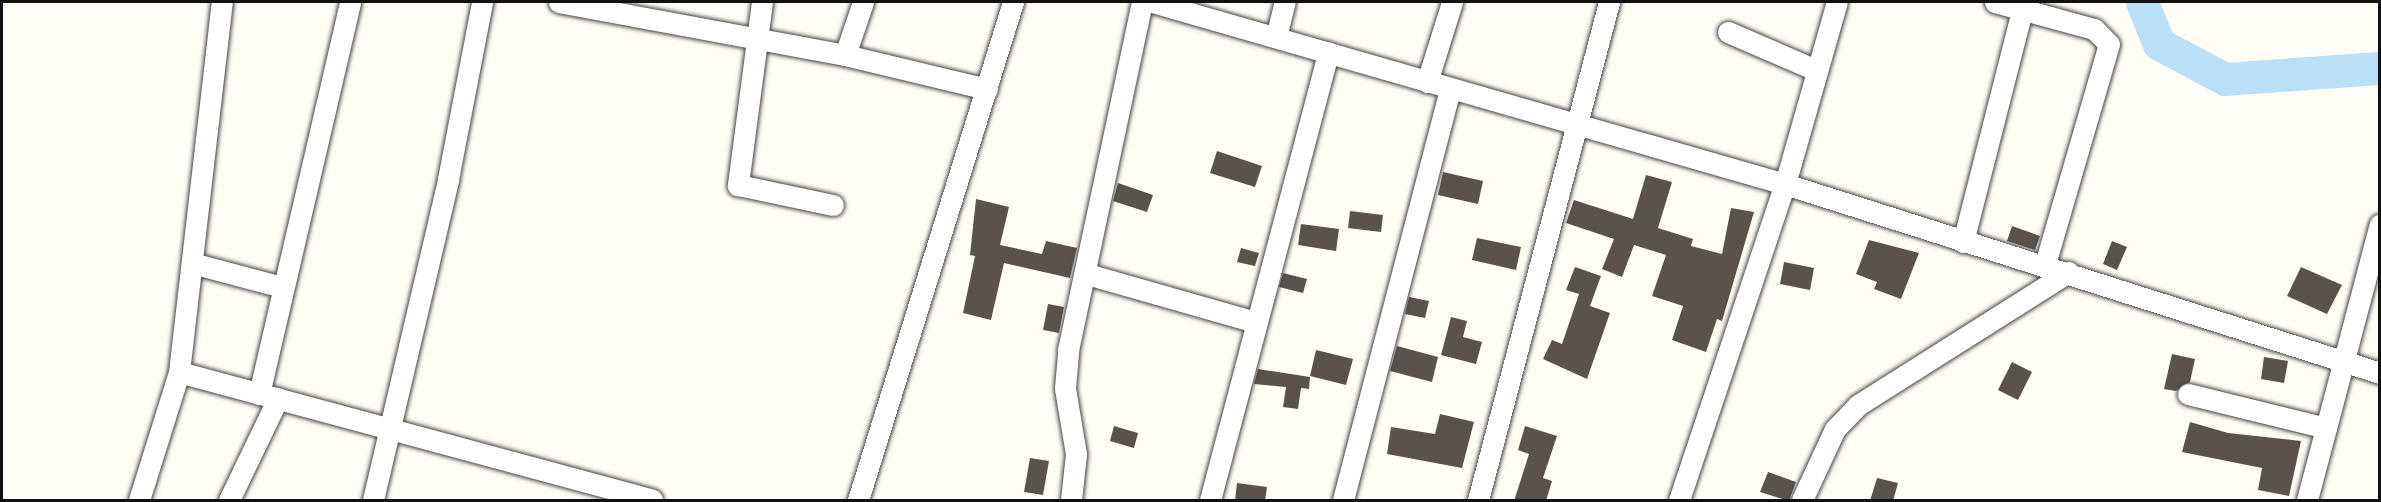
<!DOCTYPE html>
<html>
<head>
<meta charset="utf-8">
<style>
  body { margin:0 }
  #map { position:relative; width:2381px; height:502px; overflow:hidden; background:#fffdf5; font-family:"Roboto Serif",serif }
  div>[style] { position:absolute }
  [style*='--x'] { left:calc(var(--x)*1px); top:calc(var(--y)*1px); width:calc(var(--w)*1px); rotate:calc(var(--a)*1deg) }
  .river>* { height:33px; margin:-16.5px; padding:0 16.5px; transform-origin:16.5px; border-radius:16.5px; background:#b9e0f7 }
  .building>* { inset:0; background:#5a524d }
  .roads { filter:drop-shadow(0 0 2px #444) drop-shadow(0 0 2px #444) }
  .street>* { height:21px; margin:-10.5px; padding:0 10.5px; transform-origin:10.5px; border-radius:10.5px; background:#fff }
  span { translate:-50% -50%; white-space:nowrap; text-align:center; line-height:1.15; -webkit-text-stroke:6px #fff; paint-order:stroke }
  .frame { position:absolute; inset:0; border:3px solid #111; pointer-events:none }
</style>
</head>
<body>
<div id="map">
  <div class="river">
    <div style="--x:2142;--y:2;--w:45;--a:68"></div>
    <div style="--x:2159;--y:44;--w:75;--a:27.9"></div>
    <div style="--x:2225;--y:79;--w:155;--a:-4.1"></div>
  </div>
  <div class="building">
    <div style="clip-path:polygon(1217px 151px,1262px 166px,1255px 187px,1210px 173px)"></div>
    <div style="clip-path:polygon(1443px 172px,1483px 181px,1478px 204px,1438px 195px)"></div>
    <div style="clip-path:polygon(1646px 175px,1672px 182px,1658px 228px,1693px 239px,1691px 246px,1722px 254px,1731px 208px,1754px 212px,1722px 321px,1717px 319px,1706px 352px,1672px 340px,1683px 306px,1652px 296px,1666px 255px,1634px 245px,1622px 277px,1602px 269px,1614px 239px,1566px 223px,1574px 200px,1633px 219px)"></div>
    <div style="clip-path:polygon(1118px 183px,1153px 195px,1147px 212px,1113px 201px)"></div>
    <div style="clip-path:polygon(976px 199px,1009px 207px,1000px 245px,1042px 254px,1046px 241px,1077px 248px,1070px 278px,1004px 263px,991px 320px,963px 313px,975px 256px,970px 255px)"></div>
    <div style="clip-path:polygon(1350px 211px,1383px 215px,1381px 232px,1348px 228px)"></div>
    <div style="clip-path:polygon(1301px 224px,1339px 229px,1336px 251px,1298px 245px)"></div>
    <div style="clip-path:polygon(2012px 226px,2040px 236px,2035px 250px,2007px 241px)"></div>
    <div style="clip-path:polygon(1477px 238px,1521px 247px,1516px 270px,1472px 260px)"></div>
    <div style="clip-path:polygon(1869px 240px,1919px 253px,1901px 299px,1874px 289px,1877px 282px,1856px 274px)"></div>
    <div style="clip-path:polygon(2112px 241px,2127px 247px,2117px 270px,2103px 264px)"></div>
    <div style="clip-path:polygon(1241px 248px,1259px 253px,1255px 266px,1237px 262px)"></div>
    <div style="clip-path:polygon(1784px 262px,1814px 268px,1810px 290px,1780px 284px)"></div>
    <div style="clip-path:polygon(1575px 267px,1601px 276px,1590px 306px,1610px 313px,1587px 379px,1543px 359px,1552px 340px,1562px 344px,1579px 294px,1566px 290px)"></div>
    <div style="clip-path:polygon(2301px 267px,2342px 285px,2327px 314px,2287px 296px)"></div>
    <div style="clip-path:polygon(1283px 273px,1307px 279px,1303px 293px,1279px 287px)"></div>
    <div style="clip-path:polygon(1409px 297px,1429px 301px,1425px 318px,1405px 314px)"></div>
    <div style="clip-path:polygon(1048px 304px,1064px 307px,1059px 333px,1043px 330px)"></div>
    <div style="clip-path:polygon(1451px 317px,1467px 321px,1463px 337px,1482px 342px,1476px 364px,1441px 355px)"></div>
    <div style="clip-path:polygon(1397px 346px,1438px 357px,1432px 382px,1390px 371px)"></div>
    <div style="clip-path:polygon(1316px 350px,1353px 359px,1346px 385px,1310px 376px)"></div>
    <div style="clip-path:polygon(2172px 354px,2195px 359px,2190px 382px,2176px 391px,2164px 389px)"></div>
    <div style="clip-path:polygon(2264px 357px,2288px 361px,2284px 383px,2261px 379px)"></div>
    <div style="clip-path:polygon(2012px 362px,2032px 372px,2018px 400px,1998px 390px)"></div>
    <div style="clip-path:polygon(1258px 369px,1310px 377px,1309px 389px,1301px 388px,1298px 409px,1283px 407px,1286px 387px,1254px 384px)"></div>
    <div style="clip-path:polygon(1440px 414px,1474px 422px,1462px 468px,1387px 454px,1391px 427px,1435px 434px)"></div>
    <div style="clip-path:polygon(2190px 422px,2228px 433px,2301px 441px,2289px 496px,2258px 490px,2262px 468px,2182px 452px)"></div>
    <div style="clip-path:polygon(1114px 426px,1138px 433px,1134px 448px,1110px 441px)"></div>
    <div style="clip-path:polygon(1525px 426px,1557px 436px,1543px 478px,1552px 481px,1546px 501px,1514px 501px,1529px 454px,1518px 450px)"></div>
    <div style="clip-path:polygon(1030px 458px,1049px 461px,1043px 495px,1024px 492px)"></div>
    <div style="clip-path:polygon(1768px 472px,1796px 482px,1789px 501px,1760px 492px)"></div>
    <div style="clip-path:polygon(1877px 478px,1898px 483px,1893px 501px,1870px 501px)"></div>
    <div style="clip-path:polygon(1237px 483px,1267px 487px,1265px 501px,1235px 501px)"></div>
  </div>
  <div class="roads">
    <div class="street">
      <div style="--x:559;--y:2;--w:291;--a:10.5"></div>
      <div style="--x:845;--y:55;--w:146;--a:13.5"></div>
      <div style="--x:762;--y:2;--w:185;--a:97.5"></div>
      <div style="--x:738;--y:185;--w:97;--a:11.9"></div>
      <div style="--x:1152;--y:2;--w:659;--a:16.04"></div>
      <div style="--x:1785;--y:184;--w:624;--a:17.62"></div>
      <div style="--x:1995;--y:2;--w:103;--a:15.3"></div>
      <div style="--x:2094;--y:29;--w:21;--a:45"></div>
      <div style="--x:2109;--y:44;--w:229;--a:106.2"></div>
      <div style="--x:1728;--y:32;--w:96;--a:23.4"></div>
      <div style="--x:1276;--y:37;--w:36;--a:-76"></div>
      <div style="--x:845;--y:55;--w:56;--a:-71.2"></div>
      <div style="--x:1427;--y:82;--w:84;--a:-72.6"></div>
      <div style="--x:1963;--y:242;--w:248;--a:-75.7"></div>
      <div style="--x:192;--y:263;--w:93;--a:14.9"></div>
      <div style="--x:1087;--y:274;--w:176;--a:15.9"></div>
      <div style="--x:179;--y:372;--w:490;--a:15.1"></div>
      <div style="--x:259;--y:394;--w:402;--a:-76.9"></div>
      <div style="--x:2188;--y:394;--w:142;--a:13.8"></div>
      <div style="--x:139;--y:500;--w:134;--a:-72.6"></div>
      <div style="--x:179;--y:372;--w:372;--a:-83.4"></div>
      <div style="--x:229;--y:500;--w:113;--a:-64.3"></div>
      <div style="--x:373;--y:500;--w:330;--a:-76.8"></div>
      <div style="--x:448;--y:179;--w:180;--a:-79.1"></div>
      <div style="--x:858;--y:500;--w:522;--a:-72.71"></div>
      <div style="--x:1071;--y:500;--w:46;--a:-83.8"></div>
      <div style="--x:1076;--y:454;--w:67;--a:-99.5"></div>
      <div style="--x:1065;--y:388;--w:38;--a:-85"></div>
      <div style="--x:1068;--y:350;--w:356;--a:-78"></div>
      <div style="--x:1210;--y:500;--w:463;--a:-75.2"></div>
      <div style="--x:1343;--y:500;--w:424;--a:-75.4"></div>
      <div style="--x:1478;--y:500;--w:515;--a:-75.26"></div>
      <div style="--x:1679;--y:500;--w:333;--a:-71.5"></div>
      <div style="--x:1785;--y:184;--w:189;--a:-74.1"></div>
      <div style="--x:1802;--y:500;--w:78;--a:-65.1"></div>
      <div style="--x:1835;--y:429;--w:33;--a:-46"></div>
      <div style="--x:1858;--y:405;--w:249;--a:-32.3"></div>
      <div style="--x:2307;--y:500;--w:285;--a:-75.2"></div>
    </div>
  </div>
  <div class="frame"></div>
</div>
</body>
</html>
